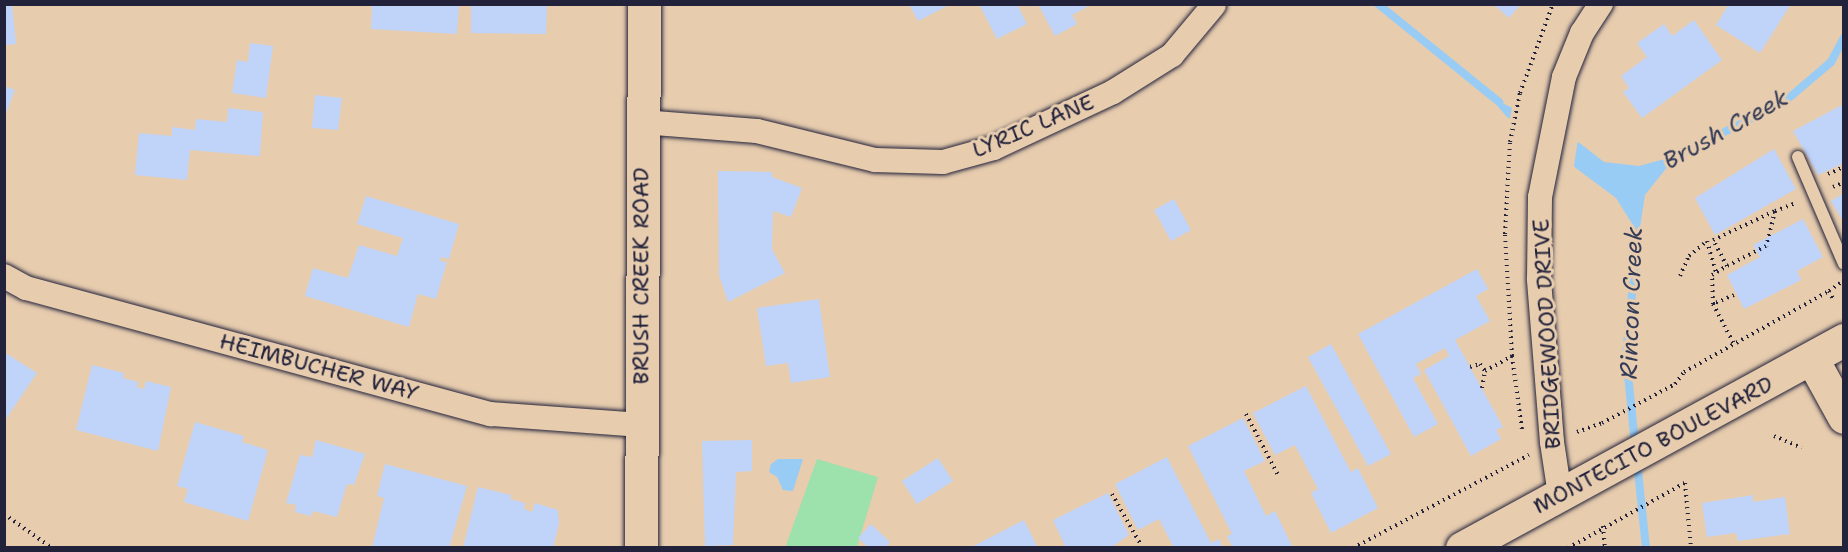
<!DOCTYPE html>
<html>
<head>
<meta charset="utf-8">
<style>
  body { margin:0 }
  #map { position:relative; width:1848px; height:552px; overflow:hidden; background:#e7ccae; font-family:"Shantell Sans",sans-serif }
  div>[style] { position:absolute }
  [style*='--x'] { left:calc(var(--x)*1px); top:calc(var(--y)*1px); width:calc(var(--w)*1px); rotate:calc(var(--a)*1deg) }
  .green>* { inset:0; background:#9de1ac }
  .water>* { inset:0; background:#98ccf5 }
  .pier>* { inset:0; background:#e7ccae }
  .stream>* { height:8px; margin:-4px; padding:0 4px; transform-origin:4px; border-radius:4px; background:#98ccf5 }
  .building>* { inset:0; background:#c0d4f9 }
  .path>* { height:4px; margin-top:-2px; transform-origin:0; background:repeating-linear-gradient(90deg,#22223b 0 1.5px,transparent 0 6px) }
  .roads { filter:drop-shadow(0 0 2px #22223b) drop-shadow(0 0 2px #22223b) }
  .lane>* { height:12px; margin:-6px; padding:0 6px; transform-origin:6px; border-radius:6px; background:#e7ccae }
  .street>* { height:24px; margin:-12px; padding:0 12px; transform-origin:12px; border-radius:12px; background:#e7ccae }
  .secondary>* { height:33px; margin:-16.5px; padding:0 16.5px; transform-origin:16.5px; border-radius:16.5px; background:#e7ccae }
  span { translate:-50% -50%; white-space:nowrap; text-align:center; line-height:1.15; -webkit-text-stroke:6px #e7ccae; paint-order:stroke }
  .street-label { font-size:22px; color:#22223b }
  .water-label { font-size:24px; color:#343c57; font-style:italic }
  .frame { position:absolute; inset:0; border:6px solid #22223b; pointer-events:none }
</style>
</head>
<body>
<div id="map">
  <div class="green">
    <div style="clip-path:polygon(817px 459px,878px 477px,857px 547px,785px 548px)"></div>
  </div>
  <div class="water">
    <div style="clip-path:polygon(1489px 96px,1581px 144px,1604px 162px,1639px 166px,1676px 156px,1645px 195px,1636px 253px,1636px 230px,1616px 198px,1506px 116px)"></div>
    <div style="clip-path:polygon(778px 459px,803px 459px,793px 491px,783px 490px,777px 477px,769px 472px,771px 464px)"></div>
  </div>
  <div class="pier">
    <div style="clip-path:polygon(1513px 103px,1578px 139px,1573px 172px,1509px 122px)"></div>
  </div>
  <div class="stream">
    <div style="--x:1378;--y:4;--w:156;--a:39"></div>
    <div style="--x:1668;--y:160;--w:128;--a:-26.4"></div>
    <div style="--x:1783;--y:103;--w:63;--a:-40.5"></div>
    <div style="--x:1831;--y:62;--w:27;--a:-62"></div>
    <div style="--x:1635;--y:445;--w:91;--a:-95.6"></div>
    <div style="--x:1626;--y:354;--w:112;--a:-84.3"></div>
    <div style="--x:1637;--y:461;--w:87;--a:84.1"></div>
  </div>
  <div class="building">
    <div style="clip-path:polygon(4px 4px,12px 4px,16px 44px,4px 45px)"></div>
    <div style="clip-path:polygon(471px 4px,547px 4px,546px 34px,471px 33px)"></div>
    <div style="clip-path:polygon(909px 4px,951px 4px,918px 21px)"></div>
    <div style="clip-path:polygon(979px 4px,1017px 4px,1027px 24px,997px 39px)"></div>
    <div style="clip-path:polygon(1038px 4px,1086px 4px,1087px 7px,1072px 15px,1077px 24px,1055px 36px)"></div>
    <div style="clip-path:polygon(1493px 4px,1521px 4px,1509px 18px)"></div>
    <div style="clip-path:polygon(1729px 4px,1791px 4px,1760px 53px,1716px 25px)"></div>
    <div style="clip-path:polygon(372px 5px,459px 5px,457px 34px,371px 29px)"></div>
    <div style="clip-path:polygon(1694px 20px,1722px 60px,1642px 118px,1623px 92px,1629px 88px,1621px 76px,1647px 57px,1637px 43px,1664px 24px,1672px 36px)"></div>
    <div style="clip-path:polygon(250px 43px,273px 46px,266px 98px,232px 93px,237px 60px,248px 62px)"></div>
    <div style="clip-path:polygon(4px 86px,15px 90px,5px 116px,4px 116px)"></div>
    <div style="clip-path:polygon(315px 95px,342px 98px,338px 130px,312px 128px)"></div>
    <div style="clip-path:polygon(1844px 104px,1844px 163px,1818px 175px,1793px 131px)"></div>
    <div style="clip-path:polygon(228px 108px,263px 112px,260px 156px,190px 150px,187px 180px,135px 175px,139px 133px,172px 136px,172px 127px,195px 130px,196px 119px,227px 122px)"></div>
    <div style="clip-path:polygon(1774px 149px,1796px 189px,1715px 235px,1695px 198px)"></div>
    <div style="clip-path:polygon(718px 171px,772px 172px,772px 177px,802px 188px,791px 217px,773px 211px,772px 249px,785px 273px,728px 302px,719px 275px)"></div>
    <div style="clip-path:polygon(1844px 193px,1844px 223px,1831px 201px)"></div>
    <div style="clip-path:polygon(366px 196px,459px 224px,449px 259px,441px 257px,440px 261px,447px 262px,436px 299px,418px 294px,409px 327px,305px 296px,313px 268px,348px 278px,359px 245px,397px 256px,403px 238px,357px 224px)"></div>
    <div style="clip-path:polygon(1174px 199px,1191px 230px,1171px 241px,1154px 210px)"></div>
    <div style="clip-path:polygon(1803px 219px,1823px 257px,1797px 271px,1801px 280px,1744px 309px,1727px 275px,1760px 257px,1753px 245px)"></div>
    <div style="clip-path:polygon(1477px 269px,1488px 289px,1476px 296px,1490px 321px,1455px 340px,1503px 427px,1496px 430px,1501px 439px,1471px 456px,1424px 370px,1449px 356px,1445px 348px,1416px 364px,1421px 374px,1413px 378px,1438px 424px,1414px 437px,1358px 334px)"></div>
    <div style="clip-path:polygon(819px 299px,830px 377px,791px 383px,788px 363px,766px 366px,757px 308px)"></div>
    <div style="clip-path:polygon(1331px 344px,1391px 454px,1368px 466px,1308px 357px)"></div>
    <div style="clip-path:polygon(4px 352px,37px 373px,4px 422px)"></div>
    <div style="clip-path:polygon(92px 365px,124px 373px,123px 378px,138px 382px,137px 387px,144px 389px,146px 381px,171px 387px,158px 451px,76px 430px)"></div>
    <div style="clip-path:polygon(1306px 386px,1351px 472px,1358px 468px,1378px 508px,1331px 533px,1311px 493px,1318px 489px,1295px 445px,1275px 455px,1253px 413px)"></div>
    <div style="clip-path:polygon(1243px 418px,1265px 461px,1244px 471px,1266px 516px,1275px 511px,1293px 548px,1233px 548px,1227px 536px,1232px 534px,1188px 446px)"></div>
    <div style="clip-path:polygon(195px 422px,244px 436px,242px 442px,268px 450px,248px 521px,184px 502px,188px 489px,177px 486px)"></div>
    <div style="clip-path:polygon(316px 440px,365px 454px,354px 485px,347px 484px,337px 517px,313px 511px,311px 516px,295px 512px,296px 505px,286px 503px,300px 455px,312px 457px)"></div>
    <div style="clip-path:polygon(752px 440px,752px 471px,736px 472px,733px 545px,705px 546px,702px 441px)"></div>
    <div style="clip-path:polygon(1167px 457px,1211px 543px,1219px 539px,1223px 548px,1174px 548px,1159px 519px,1138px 530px,1115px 484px)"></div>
    <div style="clip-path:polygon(938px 458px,953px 481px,917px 504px,902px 481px)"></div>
    <div style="clip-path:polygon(385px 464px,467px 486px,449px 548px,372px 548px,384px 498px,377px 496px)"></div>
    <div style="clip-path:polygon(478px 487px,511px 495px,510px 499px,525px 503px,524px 509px,532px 512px,535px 503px,558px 510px,559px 524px,553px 548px,463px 548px)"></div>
    <div style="clip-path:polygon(1108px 493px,1129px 535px,1110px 548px,1066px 548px,1053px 520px)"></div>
    <div style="clip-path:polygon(1753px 495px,1753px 502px,1785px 497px,1790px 534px,1738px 541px,1736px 533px,1707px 537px,1702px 503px)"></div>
    <div style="clip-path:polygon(1024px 520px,1038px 548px,970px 548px)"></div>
    <div style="clip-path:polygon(871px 524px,890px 542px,885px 548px,869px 548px,858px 538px)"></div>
  </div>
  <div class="path">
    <div style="--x:1828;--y:174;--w:17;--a:-24"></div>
    <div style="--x:1833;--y:187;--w:12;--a:-24"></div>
    <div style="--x:1775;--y:211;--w:36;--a:104"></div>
    <div style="--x:1766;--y:246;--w:44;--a:152.9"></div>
    <div style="--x:1727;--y:266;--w:30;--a:-118"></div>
    <div style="--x:1713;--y:240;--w:68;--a:-25.1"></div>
    <div style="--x:1775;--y:211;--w:22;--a:-21"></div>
    <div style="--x:1680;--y:276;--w:22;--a:-66"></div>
    <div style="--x:1689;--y:256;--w:23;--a:-40"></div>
    <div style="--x:1707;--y:241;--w:32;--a:74"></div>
    <div style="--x:1829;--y:291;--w:14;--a:-36"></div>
    <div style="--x:1734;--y:295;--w:23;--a:157"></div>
    <div style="--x:1713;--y:304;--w:45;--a:62.3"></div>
    <div style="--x:1713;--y:304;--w:29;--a:-92"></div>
    <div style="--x:1712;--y:275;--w:17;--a:-31"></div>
    <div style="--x:1512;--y:356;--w:122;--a:-93.3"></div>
    <div style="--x:1505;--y:234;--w:92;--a:-86.9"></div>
    <div style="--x:1510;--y:142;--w:50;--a:-78.5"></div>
    <div style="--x:1520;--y:93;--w:95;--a:-69.7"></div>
    <div style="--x:1470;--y:367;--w:10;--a:-17"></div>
    <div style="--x:1480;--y:364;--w:9;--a:54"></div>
    <div style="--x:1482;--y:388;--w:17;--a:-80"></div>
    <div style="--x:1485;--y:371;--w:31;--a:-29"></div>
    <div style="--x:1512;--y:356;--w:75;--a:82.3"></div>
    <div style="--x:1246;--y:414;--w:69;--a:62.3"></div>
    <div style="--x:1577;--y:432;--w:27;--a:-20"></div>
    <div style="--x:1602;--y:423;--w:83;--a:-28.1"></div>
    <div style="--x:1675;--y:384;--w:15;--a:-53"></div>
    <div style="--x:1684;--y:372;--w:166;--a:-29.2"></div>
    <div style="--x:1829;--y:291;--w:11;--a:63"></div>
    <div style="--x:1774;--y:436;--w:30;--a:23"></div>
    <div style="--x:1112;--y:494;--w:59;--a:60.4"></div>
    <div style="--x:4;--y:514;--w:59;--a:35.3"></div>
    <div style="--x:1603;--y:526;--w:22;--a:85"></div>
    <div style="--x:1353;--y:548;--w:199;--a:-27.9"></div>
    <div style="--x:1568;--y:548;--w:134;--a:-29.1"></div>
    <div style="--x:1685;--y:483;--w:65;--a:84.7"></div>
  </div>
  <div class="roads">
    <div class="lane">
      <div style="--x:1798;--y:157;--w:116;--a:66.7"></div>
    </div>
    <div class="street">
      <div style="--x:642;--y:122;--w:115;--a:4.5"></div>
      <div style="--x:757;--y:131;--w:122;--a:13.8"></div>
      <div style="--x:875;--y:160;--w:68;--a:1.7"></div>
      <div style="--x:943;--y:162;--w:53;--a:-15.4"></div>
      <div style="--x:994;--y:148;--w:132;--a:-25.2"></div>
      <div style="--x:1113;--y:92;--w:70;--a:-32.1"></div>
      <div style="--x:1172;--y:55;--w:65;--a:-50"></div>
      <div style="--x:4;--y:276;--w:25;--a:29"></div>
      <div style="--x:26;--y:288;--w:482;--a:15.2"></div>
      <div style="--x:491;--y:414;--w:149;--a:4.2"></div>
      <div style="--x:1560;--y:495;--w:54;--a:-98.6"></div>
      <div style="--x:1552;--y:442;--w:164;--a:-94.6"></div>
      <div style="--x:1539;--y:279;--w:82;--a:-89.3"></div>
      <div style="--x:1540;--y:197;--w:122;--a:-78.7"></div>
      <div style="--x:1564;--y:77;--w:48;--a:-67.8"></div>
      <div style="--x:1582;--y:33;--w:35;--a:-57"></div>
    </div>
    <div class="secondary">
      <div style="--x:1812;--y:359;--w:66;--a:61.1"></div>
      <div style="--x:641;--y:548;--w:544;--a:-89.68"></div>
      <div style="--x:1462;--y:548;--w:435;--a:-28.6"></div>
    </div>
  </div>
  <div class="street-label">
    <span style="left:1033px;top:126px;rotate:-23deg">LYRIC LANE</span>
    <span style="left:641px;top:276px;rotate:-90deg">BRUSH CREEK ROAD</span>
    <span style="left:1547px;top:334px;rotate:-93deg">BRIDGEWOOD DRIVE</span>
    <span style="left:319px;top:367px;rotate:15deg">HEIMBUCHER WAY</span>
    <span style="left:1653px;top:445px;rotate:-28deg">MONTECITO BOULEVARD</span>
  </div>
  <div class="water-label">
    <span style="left:1726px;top:130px;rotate:-29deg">Brush Creek</span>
    <span style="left:1632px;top:303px;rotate:-88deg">Rincon Creek</span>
  </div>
  <div class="frame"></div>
</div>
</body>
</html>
